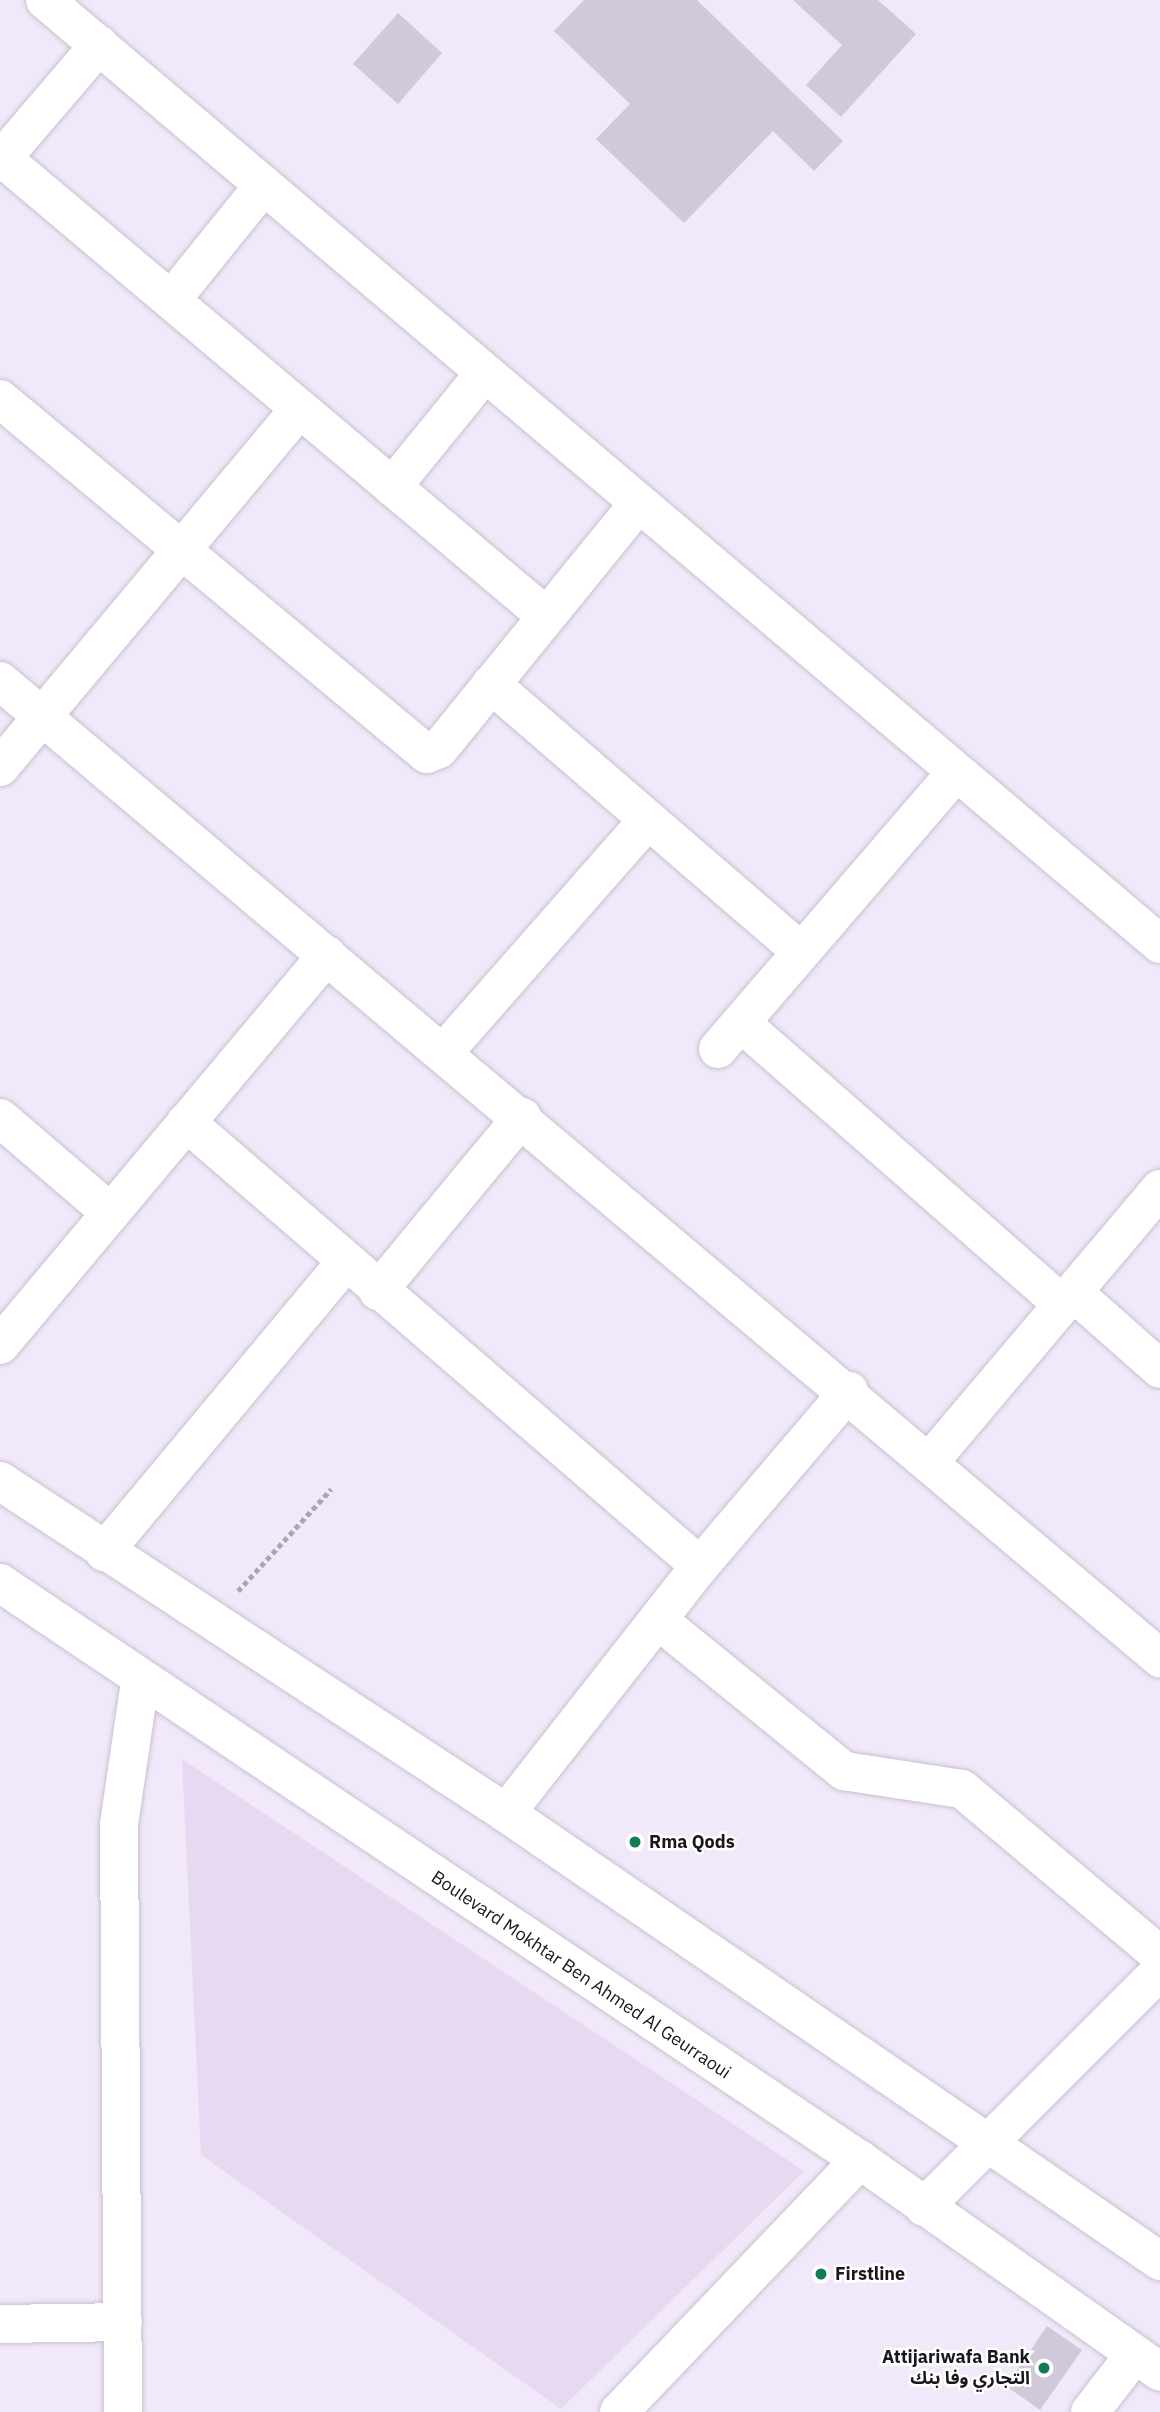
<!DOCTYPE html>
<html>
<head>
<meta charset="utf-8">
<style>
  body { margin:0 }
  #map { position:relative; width:1160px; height:2412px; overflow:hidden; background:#f1e8fa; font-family:"IBM Plex Sans","Noto Sans Arabic",sans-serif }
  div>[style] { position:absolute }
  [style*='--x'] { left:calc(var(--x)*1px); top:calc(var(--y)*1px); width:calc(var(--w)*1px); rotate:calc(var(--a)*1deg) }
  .built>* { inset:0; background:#e6d9f1 }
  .building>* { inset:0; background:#d1c9d9 }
  .path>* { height:4.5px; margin-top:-2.25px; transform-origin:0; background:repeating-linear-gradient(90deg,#aca4b3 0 5px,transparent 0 8.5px) }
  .roads { filter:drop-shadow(0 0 2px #c9c0d1) drop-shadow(0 0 2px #c9c0d1) }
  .minor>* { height:38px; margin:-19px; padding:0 19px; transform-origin:19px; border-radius:19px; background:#fff }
  .tertiary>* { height:38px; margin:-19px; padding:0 19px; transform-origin:19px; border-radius:19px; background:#fff }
  .dots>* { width:19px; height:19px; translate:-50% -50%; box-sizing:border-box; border:4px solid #fff; border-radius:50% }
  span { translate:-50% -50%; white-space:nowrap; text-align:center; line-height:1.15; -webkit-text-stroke:5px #fff; paint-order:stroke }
  .poi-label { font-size:18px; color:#19161c; font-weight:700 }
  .left { translate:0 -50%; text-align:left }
  .right { translate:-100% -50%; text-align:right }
  .street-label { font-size:18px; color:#19161c }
</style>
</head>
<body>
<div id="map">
  <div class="built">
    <div style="clip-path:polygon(182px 1759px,804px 2171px,561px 2409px,201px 2155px)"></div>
  </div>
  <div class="building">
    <div style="clip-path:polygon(584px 0,697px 0,843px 141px,814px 171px,773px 131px,684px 223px,596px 139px,630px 104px,554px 31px)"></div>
    <div style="clip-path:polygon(793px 0,878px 0,916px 34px,841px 117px,806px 85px,842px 45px)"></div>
    <div style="clip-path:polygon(398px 13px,442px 53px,398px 104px,353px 64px)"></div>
    <div style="clip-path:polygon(1047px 2326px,1082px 2350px,1040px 2410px,1006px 2386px)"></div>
  </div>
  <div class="path">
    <div style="--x:238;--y:1591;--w:138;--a:-47.6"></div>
  </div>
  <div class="roads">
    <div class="minor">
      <div style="--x:45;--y:0;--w:1461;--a:40.25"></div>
      <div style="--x:2;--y:158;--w:711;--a:40.09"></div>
      <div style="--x:0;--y:161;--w:153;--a:-49.5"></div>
      <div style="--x:172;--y:299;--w:146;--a:-51.1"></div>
      <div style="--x:0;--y:399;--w:555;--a:39.74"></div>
      <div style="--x:427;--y:754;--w:13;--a:-23"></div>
      <div style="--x:439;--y:749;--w:316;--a:-50.9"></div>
      <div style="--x:392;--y:487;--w:144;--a:-50.9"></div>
      <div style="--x:0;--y:681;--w:1517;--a:40.11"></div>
      <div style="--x:491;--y:684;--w:408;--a:40.8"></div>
      <div style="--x:0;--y:767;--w:466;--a:-50.1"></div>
      <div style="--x:741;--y:1023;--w:428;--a:41.2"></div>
      <div style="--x:718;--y:1049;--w:365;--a:-49.3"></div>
      <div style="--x:444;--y:1052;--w:308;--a:-48.7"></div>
      <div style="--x:0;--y:1118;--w:146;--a:40.6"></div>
      <div style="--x:186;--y:1122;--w:679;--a:40.82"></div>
      <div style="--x:378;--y:1291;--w:226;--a:-50.4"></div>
      <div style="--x:1073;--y:1292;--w:116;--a:41.5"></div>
      <div style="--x:0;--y:1345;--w:509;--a:-50.02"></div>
      <div style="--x:931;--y:1460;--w:355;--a:-49.8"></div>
      <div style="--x:104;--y:1552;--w:378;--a:-50.2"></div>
      <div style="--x:658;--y:1620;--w:240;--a:39.1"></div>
      <div style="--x:844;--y:1771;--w:119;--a:8.7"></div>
      <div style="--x:962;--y:1789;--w:258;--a:40"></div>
      <div style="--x:506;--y:1813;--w:314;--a:-51.9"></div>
      <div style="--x:700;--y:1566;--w:230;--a:-49.6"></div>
      <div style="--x:924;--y:2207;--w:334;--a:-45"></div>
      <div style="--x:0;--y:2324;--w:123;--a:-0.9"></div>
      <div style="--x:123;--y:2412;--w:588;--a:-90.39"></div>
      <div style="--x:119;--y:1824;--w:144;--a:-81.6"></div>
      <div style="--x:619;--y:2412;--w:349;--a:-46.3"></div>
      <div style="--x:1090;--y:2412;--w:72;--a:-52.3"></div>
    </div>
    <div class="tertiary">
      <div style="--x:0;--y:1481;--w:605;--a:33.27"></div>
      <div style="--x:506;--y:1813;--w:793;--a:34.41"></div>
      <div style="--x:0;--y:1583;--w:1036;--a:33.86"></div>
      <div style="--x:860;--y:2160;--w:367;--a:35.2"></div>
    </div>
  </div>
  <div class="dots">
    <div style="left:635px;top:1842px;background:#157b55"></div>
    <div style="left:821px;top:2274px;background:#157b55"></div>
    <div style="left:1044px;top:2368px;background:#157b55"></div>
  </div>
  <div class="poi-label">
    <span class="left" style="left:649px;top:1842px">Rma Qods</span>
    <span class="left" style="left:835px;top:2274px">Firstline</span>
    <span class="right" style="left:1030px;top:2368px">Attijariwafa Bank<br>التجاري وفا بنك</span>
  </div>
  <div class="street-label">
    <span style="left:581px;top:1975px;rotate:34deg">Boulevard Mokhtar Ben Ahmed Al Geurraoui</span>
  </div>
</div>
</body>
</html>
